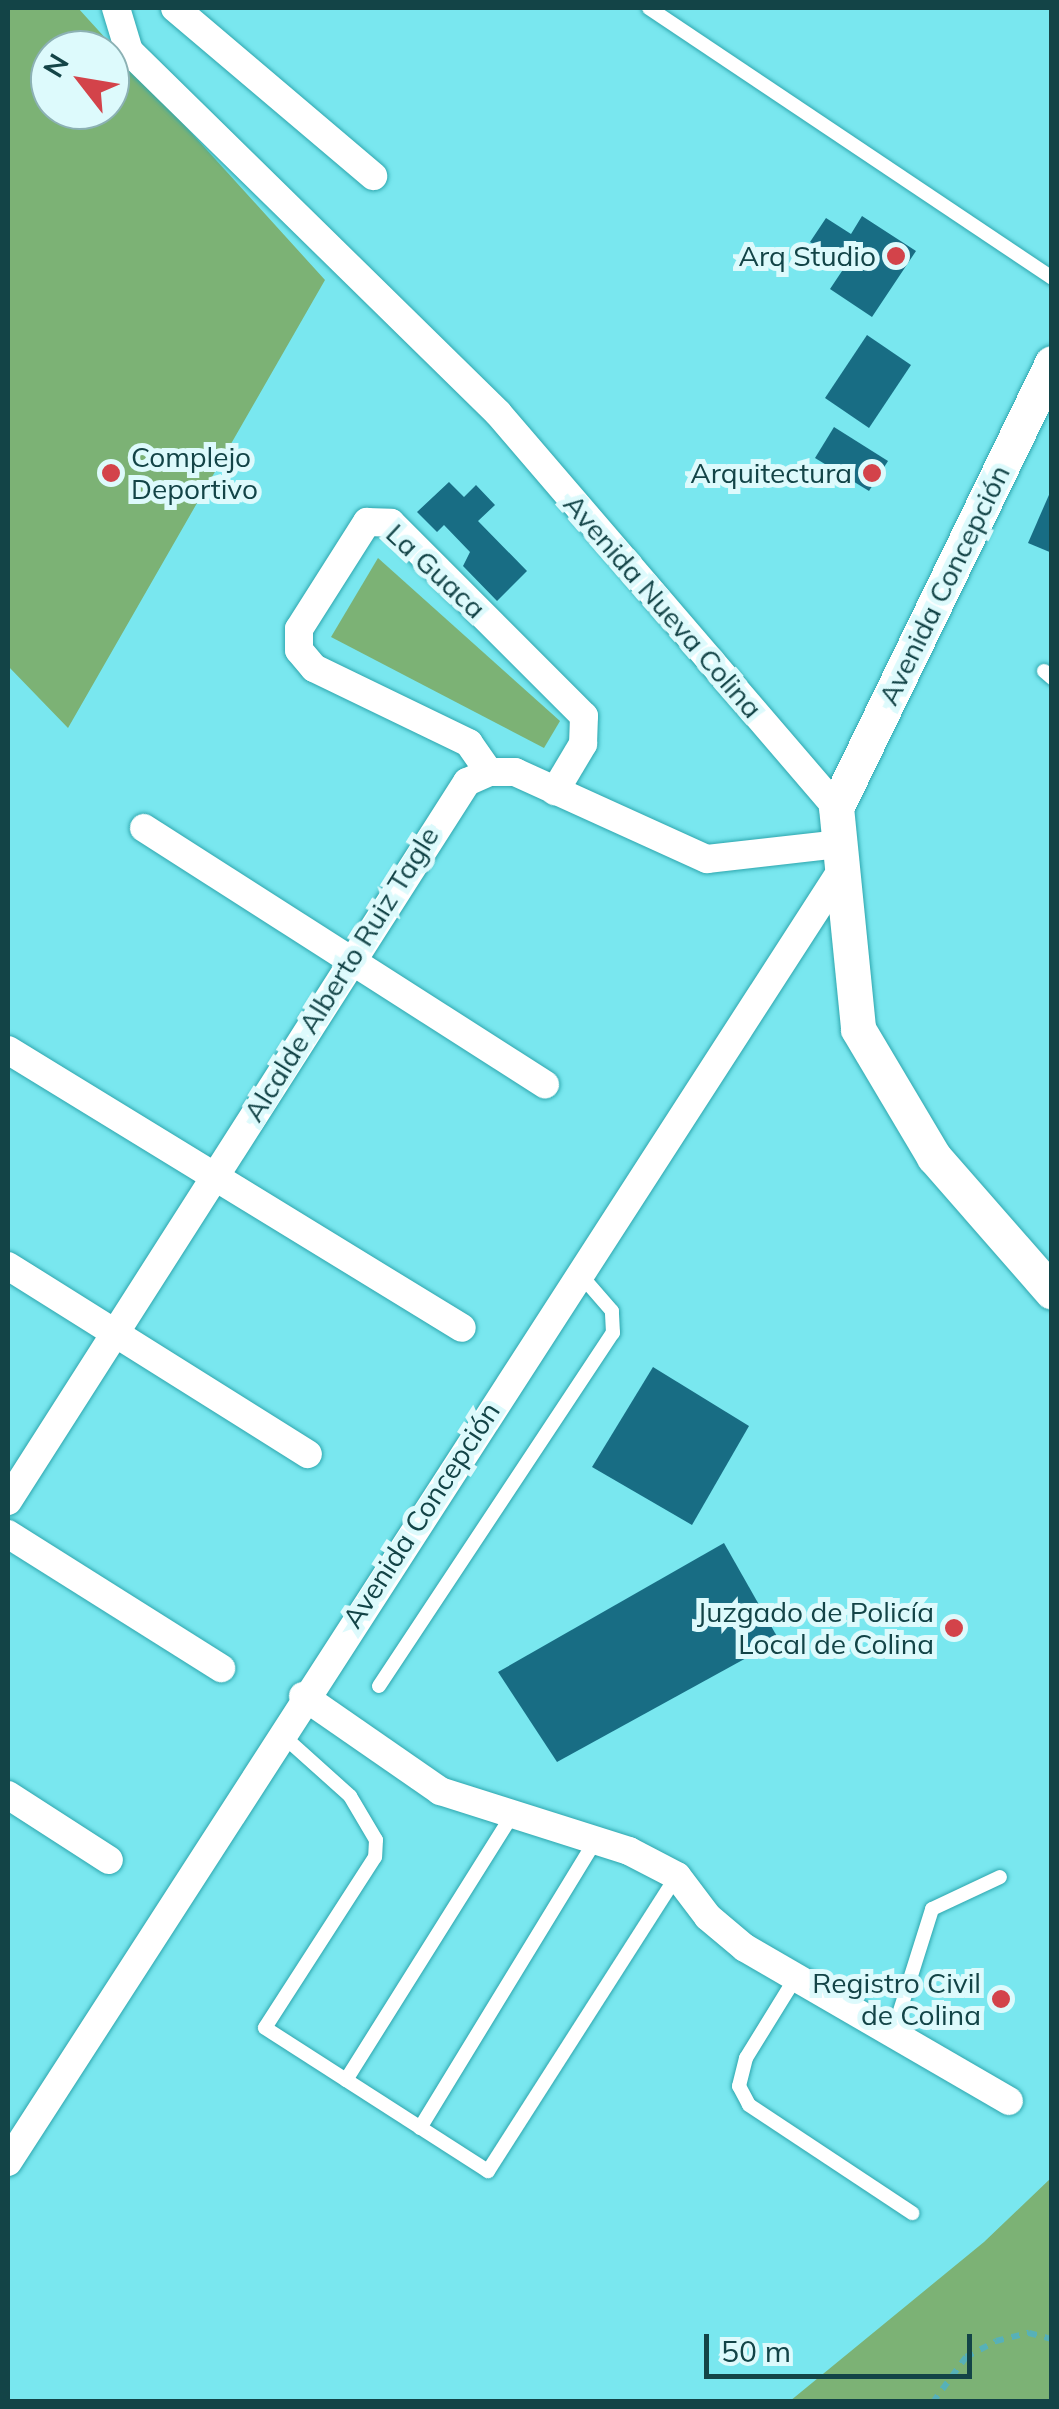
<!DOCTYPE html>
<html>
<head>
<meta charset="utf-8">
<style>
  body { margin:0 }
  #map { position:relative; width:1059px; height:2409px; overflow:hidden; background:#79e7ef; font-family:Mulish,sans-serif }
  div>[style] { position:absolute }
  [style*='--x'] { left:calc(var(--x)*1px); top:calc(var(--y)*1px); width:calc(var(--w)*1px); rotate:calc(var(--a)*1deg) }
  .green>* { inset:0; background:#7cb275 }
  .building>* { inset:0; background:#186d84 }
  .path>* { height:6px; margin-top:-3px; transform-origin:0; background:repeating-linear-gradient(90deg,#57b1b8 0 8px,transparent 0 16px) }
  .roads { filter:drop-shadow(0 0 2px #2ea6ae) drop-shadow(0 0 2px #2ea6ae) }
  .service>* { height:14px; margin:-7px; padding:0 7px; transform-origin:7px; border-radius:7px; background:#fff }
  .minor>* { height:28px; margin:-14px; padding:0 14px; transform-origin:14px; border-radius:14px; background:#fff }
  .tertiary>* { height:35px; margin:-17.5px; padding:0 17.5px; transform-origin:17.5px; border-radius:17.5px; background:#fff }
  .dots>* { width:28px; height:28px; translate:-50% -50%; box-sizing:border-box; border:5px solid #ddfafc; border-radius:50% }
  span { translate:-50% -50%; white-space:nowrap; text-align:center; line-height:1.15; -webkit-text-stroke:10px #ddfafc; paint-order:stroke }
  .poi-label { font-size:28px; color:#134447 }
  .right { translate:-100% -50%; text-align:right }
  .left { translate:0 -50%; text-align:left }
  .street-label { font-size:28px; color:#134447 }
  .frame { position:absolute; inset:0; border:10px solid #134447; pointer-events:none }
  .north { position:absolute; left:30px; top:30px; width:100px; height:100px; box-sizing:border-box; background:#ddfafc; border:2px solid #8cb1b4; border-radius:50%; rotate:301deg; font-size:28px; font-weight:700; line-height:40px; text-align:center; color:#134447 }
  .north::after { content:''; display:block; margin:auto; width:35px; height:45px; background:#d3434a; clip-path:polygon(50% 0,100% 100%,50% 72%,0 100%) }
  .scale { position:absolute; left:704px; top:2334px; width:268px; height:45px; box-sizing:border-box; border:5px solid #134447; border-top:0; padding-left:12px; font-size:30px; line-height:35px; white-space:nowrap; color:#134447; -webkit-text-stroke:8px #ddfafc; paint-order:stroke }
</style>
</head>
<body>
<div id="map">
  <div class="green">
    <div style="clip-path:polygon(evenodd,8px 8px,78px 8px,325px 280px,68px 728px,8px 666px,8px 8px,50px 50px,110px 50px,110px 110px,50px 110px,50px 50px)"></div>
    <div style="clip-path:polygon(378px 558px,560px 721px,544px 748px,331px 637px)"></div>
    <div style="clip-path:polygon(1051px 2178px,1051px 2401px,790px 2401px,984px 2242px)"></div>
  </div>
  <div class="building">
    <div style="clip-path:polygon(862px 216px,916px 251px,872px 317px,830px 289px,846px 265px,810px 242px,826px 218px,851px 234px)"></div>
    <div style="clip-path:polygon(867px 335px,911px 365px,869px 428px,825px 398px)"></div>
    <div style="clip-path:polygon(834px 427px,888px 461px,869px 491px,815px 458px)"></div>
    <div style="clip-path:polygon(449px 482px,464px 497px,476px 485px,495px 505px,478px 521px,527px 571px,497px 601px,463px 566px,470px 552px,444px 525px,437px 532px,417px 512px)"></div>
    <div style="clip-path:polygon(1052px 488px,1052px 553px,1028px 543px)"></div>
    <div style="clip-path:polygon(653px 1367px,749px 1426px,692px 1525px,592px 1467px)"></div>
    <div style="clip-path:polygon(724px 1543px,779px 1640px,557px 1762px,498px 1672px)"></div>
  </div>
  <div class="path">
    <div style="--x:933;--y:2402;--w:56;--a:-53.7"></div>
    <div style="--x:966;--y:2357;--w:34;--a:-28"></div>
    <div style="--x:996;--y:2341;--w:34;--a:-14"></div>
    <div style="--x:1029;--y:2333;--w:24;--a:15"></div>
  </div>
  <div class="roads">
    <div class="service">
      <div style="--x:649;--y:8;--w:485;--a:33.8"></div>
      <div style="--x:1044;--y:671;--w:11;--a:41"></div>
      <div style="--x:379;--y:1686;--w:424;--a:-56.5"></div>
      <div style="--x:613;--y:1333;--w:22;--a:-93"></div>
      <div style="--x:612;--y:1311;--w:50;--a:-131"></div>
      <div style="--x:281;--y:1734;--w:93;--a:41.9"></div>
      <div style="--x:350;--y:1796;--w:51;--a:59.4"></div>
      <div style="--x:376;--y:1840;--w:17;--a:93"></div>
      <div style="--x:375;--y:1857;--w:203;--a:122.8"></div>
      <div style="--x:265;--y:2028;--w:265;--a:32.7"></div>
      <div style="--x:488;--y:2171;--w:350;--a:-57.4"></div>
      <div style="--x:796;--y:1977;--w:95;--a:121.7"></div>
      <div style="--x:746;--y:2058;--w:29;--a:104"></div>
      <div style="--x:739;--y:2086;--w:21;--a:62"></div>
      <div style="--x:749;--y:2105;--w:196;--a:33.5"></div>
      <div style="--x:893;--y:2033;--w:130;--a:-72.5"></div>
      <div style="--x:932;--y:1909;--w:75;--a:-25.2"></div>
      <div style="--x:346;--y:2080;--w:314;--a:-57.9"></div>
      <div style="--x:420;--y:2128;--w:338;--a:-58.6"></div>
    </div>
    <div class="minor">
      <div style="--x:116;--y:8;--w:45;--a:73.2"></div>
      <div style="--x:129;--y:51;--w:517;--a:44.45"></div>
      <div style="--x:498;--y:413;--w:519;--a:49.37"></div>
      <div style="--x:175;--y:8;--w:260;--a:40.3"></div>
      <div style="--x:489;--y:772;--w:35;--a:-125"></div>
      <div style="--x:469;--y:743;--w:172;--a:-154.2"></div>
      <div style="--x:314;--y:668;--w:23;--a:-130"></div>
      <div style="--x:299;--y:650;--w:21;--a:-90"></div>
      <div style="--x:299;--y:629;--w:127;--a:-57.6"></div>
      <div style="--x:367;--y:522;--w:24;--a:2"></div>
      <div style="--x:391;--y:523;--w:273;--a:45"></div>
      <div style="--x:584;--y:716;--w:28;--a:92"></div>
      <div style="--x:583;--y:744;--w:55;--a:120.8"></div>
      <div style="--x:144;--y:828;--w:476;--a:32.6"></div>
      <div style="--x:8;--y:1050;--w:532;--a:31.48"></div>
      <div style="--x:8;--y:1266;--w:354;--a:32.1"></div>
      <div style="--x:8;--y:1501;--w:853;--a:-57.45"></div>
      <div style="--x:467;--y:782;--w:24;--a:-24"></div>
      <div style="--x:489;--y:772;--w:26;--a:0"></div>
      <div style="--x:515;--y:772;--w:211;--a:24.4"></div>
      <div style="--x:707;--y:859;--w:132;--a:-6.5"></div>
      <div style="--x:8;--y:1534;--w:252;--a:32.2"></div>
      <div style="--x:303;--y:1696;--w:167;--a:34.7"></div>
      <div style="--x:440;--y:1791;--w:198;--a:17.6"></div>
      <div style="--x:629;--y:1851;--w:54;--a:27.5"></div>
      <div style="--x:677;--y:1876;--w:51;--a:52.9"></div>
      <div style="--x:708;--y:1917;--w:48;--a:40"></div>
      <div style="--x:745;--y:1948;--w:305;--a:30.1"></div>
      <div style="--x:8;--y:1795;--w:120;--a:32.8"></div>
      <div style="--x:8;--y:2162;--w:1536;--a:-57.17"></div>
    </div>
    <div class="tertiary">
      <div style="--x:1052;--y:363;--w:494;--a:115.9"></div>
      <div style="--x:836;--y:807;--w:223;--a:84.3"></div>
      <div style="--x:858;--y:1029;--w:149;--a:59.3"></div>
      <div style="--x:934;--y:1157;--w:179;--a:48.8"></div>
    </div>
  </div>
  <div class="dots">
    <div style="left:896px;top:256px;background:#d3434a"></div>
    <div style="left:111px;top:473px;background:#d3434a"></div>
    <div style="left:872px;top:473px;background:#d3434a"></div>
    <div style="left:954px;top:1628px;background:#d3434a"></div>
    <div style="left:1001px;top:1999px;background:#d3434a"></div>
  </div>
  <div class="poi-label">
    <span class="right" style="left:876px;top:256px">Arq Studio</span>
    <span class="left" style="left:131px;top:473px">Complejo<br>Deportivo</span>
    <span class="right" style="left:852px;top:473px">Arquitectura</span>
    <span class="right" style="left:934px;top:1628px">Juzgado de Policía<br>Local de Colina</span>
    <span class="right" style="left:981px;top:1999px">Registro Civil<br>de Colina</span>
  </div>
  <div class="street-label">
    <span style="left:436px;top:571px;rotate:43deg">La Guaca</span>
    <span style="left:944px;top:585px;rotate:-64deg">Avenida Concepción</span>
    <span style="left:663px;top:606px;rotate:49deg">Avenida Nueva Colina</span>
    <span style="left:341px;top:974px;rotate:-58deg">Alcalde Alberto Ruiz Tagle</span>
    <span style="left:421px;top:1515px;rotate:-57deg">Avenida Concepción</span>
  </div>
  <div class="frame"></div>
  <div class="north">N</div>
  <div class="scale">50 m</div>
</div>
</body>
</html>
